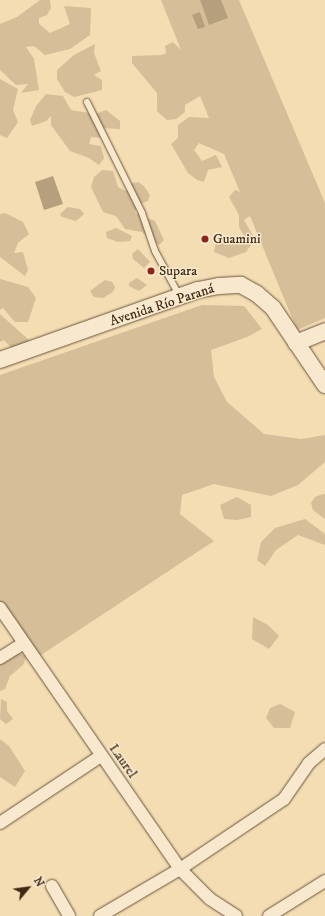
<!DOCTYPE html>
<html>
<head>
<meta charset="utf-8">
<style>
  body { margin:0 }
  #map { position:relative; width:325px; height:916px; overflow:hidden; background:#f4ddb3; font-family:"IM FELL DW Pica",serif }
  div>[style] { position:absolute }
  [style*='--x'] { left:calc(var(--x)*1px); top:calc(var(--y)*1px); width:calc(var(--w)*1px); rotate:calc(var(--a)*1deg) }
  .green>* { inset:0; background:#d5be98 }
  .water>* { inset:0; background:#b69f7d }
  .roads { filter:drop-shadow(0 0 1px #6c543b) drop-shadow(0 0 1px #6c543b) }
  .service>* { height:6px; margin:-3px; padding:0 3px; transform-origin:3px; border-radius:3px; background:#f8e9ce }
  .minor>* { height:12px; margin:-6px; padding:0 6px; transform-origin:6px; border-radius:6px; background:#f8e9ce }
  .secondary>* { height:16px; margin:-8px; padding:0 8px; transform-origin:8px; border-radius:8px; background:#f8e9ce }
  .dots>* { width:11px; height:11px; translate:-50% -50%; box-sizing:border-box; border:2px solid #f8e9ce; border-radius:50% }
  span { translate:-50% -50%; white-space:nowrap; text-align:center; line-height:1.15; -webkit-text-stroke:3px #f8e9ce; paint-order:stroke }
  .poi-label { font-size:14px; color:#3e2713 }
  .left { translate:0 -50%; text-align:left }
  .street-label { font-size:14px; color:#3e2713 }
  .north { position:absolute; left:8px; top:868px; width:40px; height:40px; -webkit-text-stroke:3px #f8e9ce; paint-order:stroke; rotate:61deg; font-size:11px; font-weight:700; line-height:16px; text-align:center; color:#3e2713 }
  .north::after { content:''; display:block; margin:auto; width:14px; height:18px; background:#3e2713; clip-path:polygon(50% 0,100% 100%,50% 72%,0 100%) }
</style>
</head>
<body>
<div id="map">
  <div class="green">
    <div style="clip-path:polygon(40px 0,50px 0,51px 8px,47px 15px,39px 18px,39px 24px,50px 33px,70px 24px,64px 6px,91px 8px,90px 35px,70px 49px,45px 55px,34px 46px,26px 47px,34px 59px,39px 90px,21px 93px,28px 84px,16px 85px,0 70px,0 24px,17px 17px)"></div>
    <div style="clip-path:polygon(161px 0,239px 0,325px 203px,325px 318px,297px 330px,250px 216px,244px 220px,255px 239px,246px 252px,229px 258px,214px 252px,216px 241px,236px 240px,244px 236px,239px 227px,239px 215px,229px 197px,235px 190px,240px 192px,224px 154px,199px 143px,194px 150px,202px 161px,216px 155px,222px 167px,208px 170px,204px 182px,197px 180px,188px 173px,171px 144px,178px 138px,178px 125px,189px 117px,209px 118px,200px 96px,185px 105px,185px 112px,176px 119px,167px 120px,157px 111px,157px 93px,132px 63px,132px 56px,162px 55px,166px 53px,165px 46px,173px 42px,181px 50px)"></div>
    <div style="clip-path:polygon(95px 44px,94px 53px,101px 71px,94px 75px,102px 80px,102px 90px,74px 97px,65px 92px,57px 79px,57px 70px,74px 55px)"></div>
    <div style="clip-path:polygon(0 79px,18px 89px,13px 110px,18px 122px,7px 138px,0 135px)"></div>
    <div style="clip-path:polygon(46px 94px,63px 96px,71px 110px,95px 114px,106px 110px,120px 121px,120px 129px,101px 128px,100px 138px,91px 137px,89px 144px,101px 146px,104px 158px,99px 165px,89px 158px,70px 151px,51px 125px,51px 116px,46px 121px,32px 126px,30px 120px,36px 106px)"></div>
    <div style="clip-path:polygon(102px 170px,113px 171px,118px 187px,126px 191px,132px 183px,138px 182px,144px 186px,150px 195px,148px 201px,137px 205px,135px 213px,155px 221px,164px 240px,159px 245px,142px 232px,125px 229px,116px 216px,103px 212px,91px 187px,94px 177px)"></div>
    <div style="clip-path:polygon(68px 207px,80px 209px,84px 214px,76px 221px,62px 217px,60px 214px)"></div>
    <div style="clip-path:polygon(5px 213px,23px 222px,29px 234px,18px 243px,14px 253px,23px 252px,28px 270px,25px 276px,0 257px,0 214px)"></div>
    <div style="clip-path:polygon(116px 228px,132px 236px,130px 241px,118px 242px,107px 238px,106px 232px)"></div>
    <div style="clip-path:polygon(138px 249px,150px 262px,144px 268px,133px 259px,132px 254px)"></div>
    <div style="clip-path:polygon(137px 278px,147px 285px,139px 291px,129px 286px,129px 283px)"></div>
    <div style="clip-path:polygon(0 279px,28px 287px,36px 298px,28px 322px,15px 322px,3px 308px,0 310px)"></div>
    <div style="clip-path:polygon(105px 280px,112px 282px,115px 287px,113px 292px,103px 298px,94px 297px,90px 291px)"></div>
    <div style="clip-path:polygon(202px 305px,244px 306px,262px 329px,247px 337px,211px 350px,214px 377px,227px 402px,264px 434px,301px 439px,325px 435px,325px 462px,298px 485px,271px 496px,214px 484px,182px 495px,180px 514px,214px 541px,38px 657px,0 602px,0 375px)"></div>
    <div style="clip-path:polygon(0 314px,29px 340px,23px 352px,17px 354px,4px 340px,0 342px)"></div>
    <div style="clip-path:polygon(323px 494px,325px 494px,325px 519px,313px 510px,311px 503px,315px 497px)"></div>
    <div style="clip-path:polygon(237px 497px,251px 505px,251px 517px,237px 520px,224px 519px,220px 505px)"></div>
    <div style="clip-path:polygon(305px 519px,325px 534px,325px 545px,298px 535px,276px 550px,265px 566px,257px 560px,261px 542px,275px 528px)"></div>
    <div style="clip-path:polygon(253px 617px,268px 625px,279px 636px,269px 649px,252px 639px)"></div>
    <div style="clip-path:polygon(16px 652px,26px 656px,24px 664px,10px 676px,5px 689px,0 691px,0 662px)"></div>
    <div style="clip-path:polygon(1px 699px,7px 702px,7px 711px,13px 719px,6px 724px,0 719px)"></div>
    <div style="clip-path:polygon(280px 704px,295px 712px,290px 728px,274px 728px,266px 718px,270px 708px)"></div>
    <div style="clip-path:polygon(0 739px,9px 746px,25px 771px,15px 787px,0 777px)"></div>
  </div>
  <div class="water">
    <div style="clip-path:polygon(200px 0,221px 0,228px 18px,209px 25px)"></div>
    <div style="clip-path:polygon(200px 12px,205px 27px,198px 29px,192px 15px)"></div>
    <div style="clip-path:polygon(53px 176px,63px 204px,44px 210px,35px 182px)"></div>
  </div>
  <div class="roads">
    <div class="service">
      <div style="--x:87;--y:102;--w:124;--a:63.6"></div>
      <div style="--x:142;--y:213;--w:40;--a:71.1"></div>
      <div style="--x:155;--y:251;--w:50;--a:61.4"></div>
    </div>
    <div class="minor">
      <div style="--x:0;--y:608;--w:317;--a:55.4"></div>
      <div style="--x:180;--y:869;--w:42;--a:45"></div>
      <div style="--x:210;--y:899;--w:31;--a:33"></div>
      <div style="--x:0;--y:658;--w:28;--a:-32"></div>
      <div style="--x:0;--y:823;--w:121;--a:-33.6"></div>
      <div style="--x:52;--y:886;--w:34;--a:60"></div>
      <div style="--x:100;--y:916;--w:93;--a:-30.4"></div>
      <div style="--x:180;--y:869;--w:125;--a:-33.9"></div>
      <div style="--x:284;--y:799;--w:44;--a:-55.2"></div>
      <div style="--x:309;--y:763;--w:21;--a:-41"></div>
      <div style="--x:269;--y:916;--w:66;--a:-32"></div>
    </div>
    <div class="secondary">
      <div style="--x:296;--y:343;--w:31;--a:-22"></div>
      <div style="--x:0;--y:360;--w:210;--a:-19.5"></div>
      <div style="--x:198;--y:290;--w:21;--a:-11"></div>
      <div style="--x:219;--y:286;--w:22;--a:-3"></div>
      <div style="--x:241;--y:285;--w:18;--a:29"></div>
      <div style="--x:257;--y:294;--w:21;--a:41"></div>
      <div style="--x:273;--y:308;--w:93;--a:56"></div>
    </div>
  </div>
  <div class="dots">
    <div style="left:205px;top:239px;background:#8f2418"></div>
    <div style="left:151px;top:271px;background:#8f2418"></div>
  </div>
  <div class="poi-label">
    <span class="left" style="left:213px;top:239px">Guamini</span>
    <span class="left" style="left:159px;top:271px">Supara</span>
  </div>
  <div class="street-label">
    <span style="left:162px;top:305px;rotate:-18deg">Avenida Río Paraná</span>
    <span style="left:123px;top:761px;rotate:55deg">Laurel</span>
  </div>
  <div class="north">N</div>
</div>
</body>
</html>
